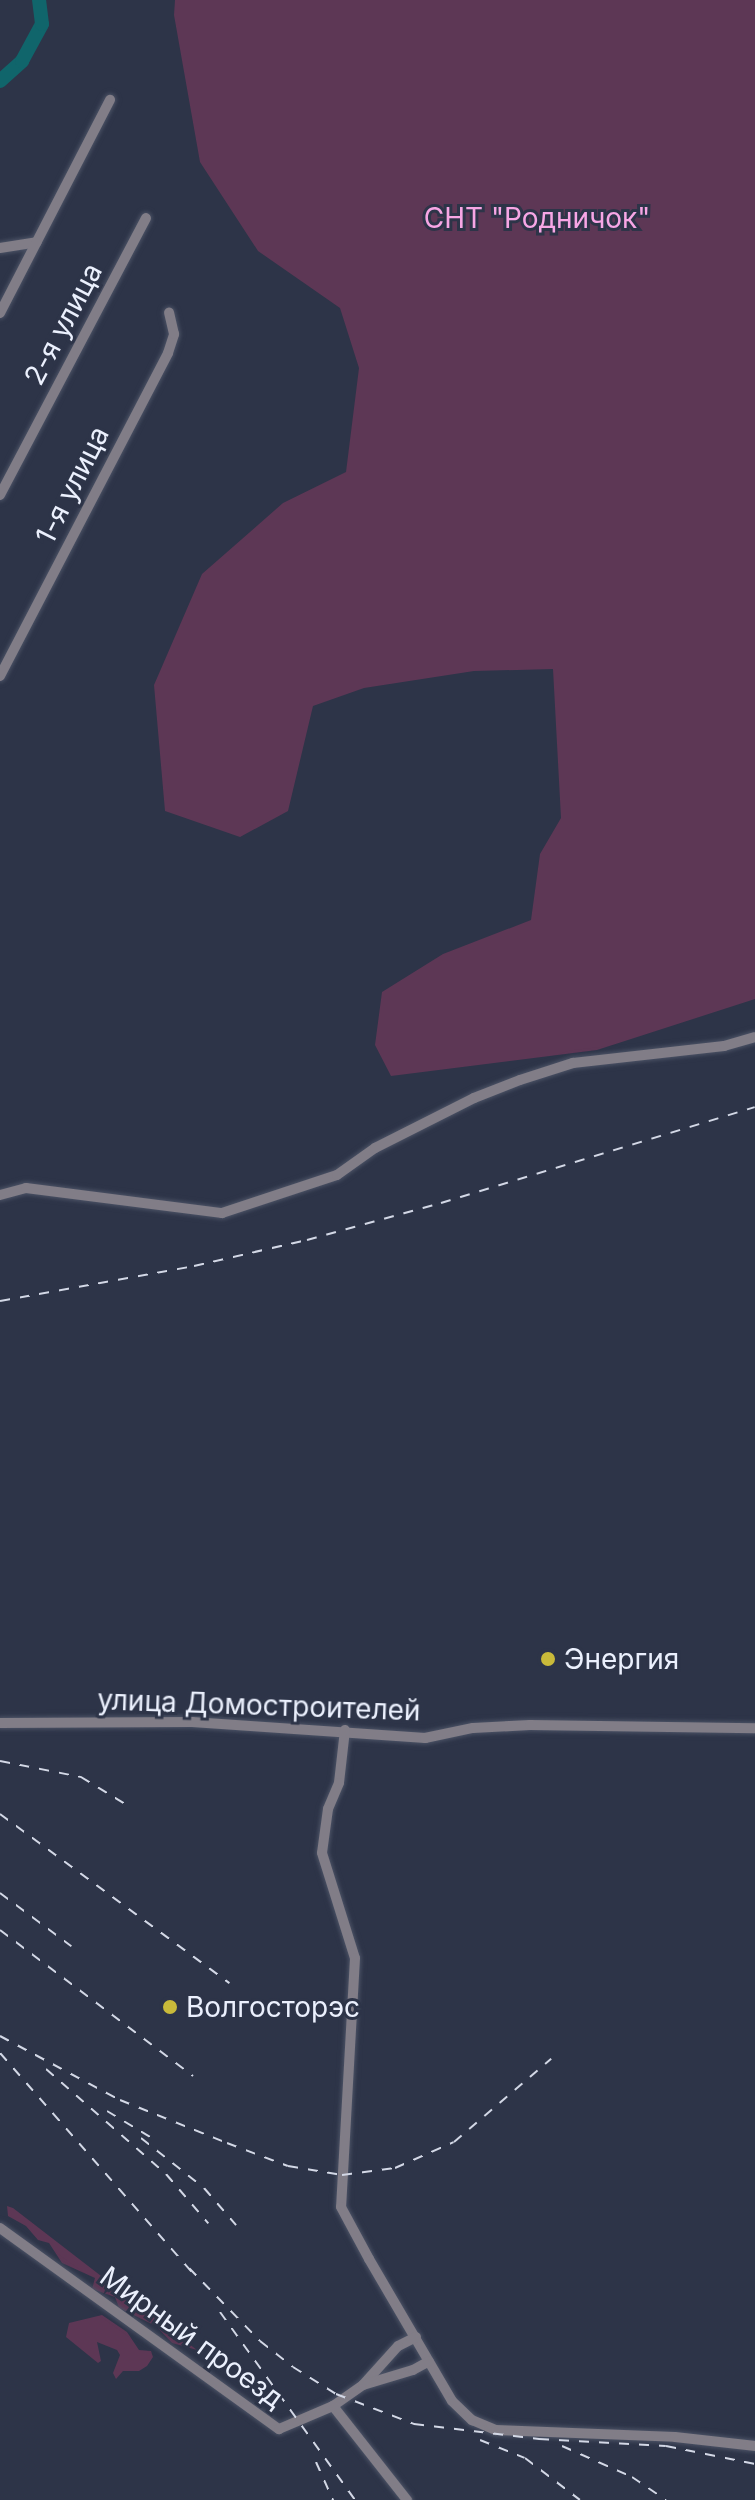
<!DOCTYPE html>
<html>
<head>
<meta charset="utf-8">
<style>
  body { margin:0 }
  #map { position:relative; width:755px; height:2500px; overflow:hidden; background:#2d3448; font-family:Inter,sans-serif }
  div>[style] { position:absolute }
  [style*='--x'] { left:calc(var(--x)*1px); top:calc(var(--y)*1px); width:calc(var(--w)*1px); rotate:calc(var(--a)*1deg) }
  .green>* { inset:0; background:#5d3755 }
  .river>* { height:14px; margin:-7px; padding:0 7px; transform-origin:7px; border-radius:7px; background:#10656b }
  .roads { filter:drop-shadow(0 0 2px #4b5265) drop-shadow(0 0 2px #4b5265) }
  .minor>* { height:10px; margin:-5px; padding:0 5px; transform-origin:5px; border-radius:5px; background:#817d87 }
  .rail>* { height:2px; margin-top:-1px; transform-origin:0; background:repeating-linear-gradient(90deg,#d3d8e6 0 10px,transparent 0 20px) }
  .dots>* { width:22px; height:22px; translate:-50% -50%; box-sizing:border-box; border:4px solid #2d3448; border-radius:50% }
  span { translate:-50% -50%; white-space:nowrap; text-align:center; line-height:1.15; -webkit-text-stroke:6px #2d3448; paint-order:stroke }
  .park-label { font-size:28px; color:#f7a6e5 }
  .street-label { font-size:28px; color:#ebf0fd }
  .poi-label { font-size:28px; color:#ebf0fd }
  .left { translate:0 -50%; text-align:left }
</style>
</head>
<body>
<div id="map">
  <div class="green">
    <div style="clip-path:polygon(175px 0,755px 0,755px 999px,597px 1050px,391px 1076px,375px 1045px,382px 992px,443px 954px,531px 920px,540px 854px,561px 818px,553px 669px,474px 671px,364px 688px,313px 706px,288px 811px,240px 837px,165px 811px,154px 685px,202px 574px,283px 503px,346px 472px,359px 368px,340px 308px,258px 251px,200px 162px,174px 15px)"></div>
    <div style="clip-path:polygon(7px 2206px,13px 2208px,197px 2350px,172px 2343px,156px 2326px,119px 2308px,115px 2297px,92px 2289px,95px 2278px,62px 2263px,49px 2243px,38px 2240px,26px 2226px,8px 2216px)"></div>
    <div style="clip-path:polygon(102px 2315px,127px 2332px,139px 2350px,151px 2351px,153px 2357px,147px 2366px,139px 2371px,123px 2371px,116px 2379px,113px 2373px,120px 2355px,117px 2350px,97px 2342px,101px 2361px,98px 2363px,66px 2337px,69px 2323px)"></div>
  </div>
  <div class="river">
    <div style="--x:0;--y:81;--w:30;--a:-42"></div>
    <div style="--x:22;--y:61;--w:42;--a:-61.6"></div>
    <div style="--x:42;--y:24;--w:24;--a:-97"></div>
  </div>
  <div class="roads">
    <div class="minor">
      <div style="--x:0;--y:248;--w:37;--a:-9"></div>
      <div style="--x:0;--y:313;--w:240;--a:-62.7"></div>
      <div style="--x:0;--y:495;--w:313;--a:-62.2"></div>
      <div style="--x:0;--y:676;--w:364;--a:-62.5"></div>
      <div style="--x:168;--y:353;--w:20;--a:-72"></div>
      <div style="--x:174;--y:334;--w:22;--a:-103"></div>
      <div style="--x:0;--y:1195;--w:27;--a:-15"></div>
      <div style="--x:26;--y:1188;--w:198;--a:7.3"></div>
      <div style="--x:222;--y:1213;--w:121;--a:-18.3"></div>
      <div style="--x:337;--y:1175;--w:47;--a:-35.4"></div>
      <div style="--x:375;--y:1148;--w:111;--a:-26.8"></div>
      <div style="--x:474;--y:1098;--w:49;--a:-21.4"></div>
      <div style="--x:520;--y:1080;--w:56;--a:-17.8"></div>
      <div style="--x:573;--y:1063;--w:152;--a:-6.4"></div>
      <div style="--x:724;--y:1046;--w:32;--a:-16"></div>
      <div style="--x:0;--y:1723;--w:192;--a:-0.3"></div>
      <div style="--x:192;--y:1722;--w:234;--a:3.9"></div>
      <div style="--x:425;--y:1738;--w:49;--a:-11.8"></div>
      <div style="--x:473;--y:1728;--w:57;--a:-3"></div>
      <div style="--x:530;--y:1725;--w:225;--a:0.8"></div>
      <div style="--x:345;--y:1730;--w:53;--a:96.5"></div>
      <div style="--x:339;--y:1783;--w:28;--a:113"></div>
      <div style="--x:328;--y:1809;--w:44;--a:97.8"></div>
      <div style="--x:322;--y:1853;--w:110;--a:72.6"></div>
      <div style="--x:355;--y:1958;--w:249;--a:93.2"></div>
      <div style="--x:341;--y:2207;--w:59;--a:61.7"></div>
      <div style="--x:369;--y:2259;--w:164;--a:59.7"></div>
      <div style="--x:452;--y:2401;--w:28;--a:44"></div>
      <div style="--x:472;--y:2420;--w:26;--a:23"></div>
      <div style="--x:496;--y:2430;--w:179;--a:2.2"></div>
      <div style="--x:675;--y:2437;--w:81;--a:6.4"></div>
      <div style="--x:0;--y:2228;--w:344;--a:35.8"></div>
      <div style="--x:279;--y:2429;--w:59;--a:-23.1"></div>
      <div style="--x:333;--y:2406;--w:37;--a:-35"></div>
      <div style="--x:416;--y:2337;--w:20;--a:153"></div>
      <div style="--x:398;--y:2346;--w:52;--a:131.9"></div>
      <div style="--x:363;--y:2385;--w:52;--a:-16.7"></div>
      <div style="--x:413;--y:2370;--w:18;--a:-29"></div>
      <div style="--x:333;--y:2406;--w:120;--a:51.8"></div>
    </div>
  </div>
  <div class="rail">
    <div style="--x:0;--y:1301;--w:197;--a:-10.2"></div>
    <div style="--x:194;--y:1266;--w:116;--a:-13"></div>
    <div style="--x:307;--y:1240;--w:139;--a:-15.4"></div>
    <div style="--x:441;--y:1203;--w:328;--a:-17"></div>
    <div style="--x:0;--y:1761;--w:83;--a:11.2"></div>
    <div style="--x:81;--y:1777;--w:52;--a:31.5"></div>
    <div style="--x:0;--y:1814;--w:285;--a:36.4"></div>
    <div style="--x:0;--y:1893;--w:89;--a:36.7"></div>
    <div style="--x:0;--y:1930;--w:242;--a:37.1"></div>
    <div style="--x:0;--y:2036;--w:136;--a:28.1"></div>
    <div style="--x:120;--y:2100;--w:115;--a:21.9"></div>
    <div style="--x:227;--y:2143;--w:65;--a:20.7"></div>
    <div style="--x:288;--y:2166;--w:55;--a:9.5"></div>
    <div style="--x:342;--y:2175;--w:53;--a:-7.5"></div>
    <div style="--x:395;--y:2168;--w:64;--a:-23.8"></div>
    <div style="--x:454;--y:2142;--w:128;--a:-40.6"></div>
    <div style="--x:0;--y:2053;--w:296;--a:48.8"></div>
    <div style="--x:46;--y:2069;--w:159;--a:41.2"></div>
    <div style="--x:166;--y:2174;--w:65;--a:49.4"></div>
    <div style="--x:107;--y:2111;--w:56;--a:31.1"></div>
    <div style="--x:141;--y:2138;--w:80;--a:38.4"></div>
    <div style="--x:204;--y:2188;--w:49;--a:49.1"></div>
    <div style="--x:189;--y:2268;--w:102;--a:45.8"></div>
    <div style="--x:260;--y:2341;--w:42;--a:38.2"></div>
    <div style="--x:293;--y:2367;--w:51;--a:32.1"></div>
    <div style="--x:336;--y:2394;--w:84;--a:21"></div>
    <div style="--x:414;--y:2424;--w:126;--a:6.8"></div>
    <div style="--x:539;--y:2439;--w:127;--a:3.2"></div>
    <div style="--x:666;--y:2446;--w:91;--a:11.4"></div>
    <div style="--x:220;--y:2312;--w:231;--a:54.3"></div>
    <div style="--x:480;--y:2440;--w:48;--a:21.8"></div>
    <div style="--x:525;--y:2458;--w:69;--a:37.4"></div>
    <div style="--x:562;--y:2446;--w:77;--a:23.9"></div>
    <div style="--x:632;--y:2477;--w:41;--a:34.1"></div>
    <div style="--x:316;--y:2462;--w:42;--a:65.9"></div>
  </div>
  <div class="dots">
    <div style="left:548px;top:1659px;background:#c9ba3a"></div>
    <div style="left:170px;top:2007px;background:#c9ba3a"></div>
  </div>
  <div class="park-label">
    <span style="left:537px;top:218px">СНТ "Родничок"</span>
  </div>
  <div class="street-label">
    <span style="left:63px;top:324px;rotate:-62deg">2-я улица</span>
    <span style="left:72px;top:485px;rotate:-63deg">1-я улица</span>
    <span style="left:259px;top:1705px;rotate:2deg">улица Домостроителей</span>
    <span style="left:192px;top:2337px;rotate:36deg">Мирный проезд</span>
  </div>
  <div class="poi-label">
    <span class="left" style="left:564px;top:1659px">Энергия</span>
    <span class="left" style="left:186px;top:2007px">Волгосторэс</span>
  </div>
</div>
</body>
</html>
